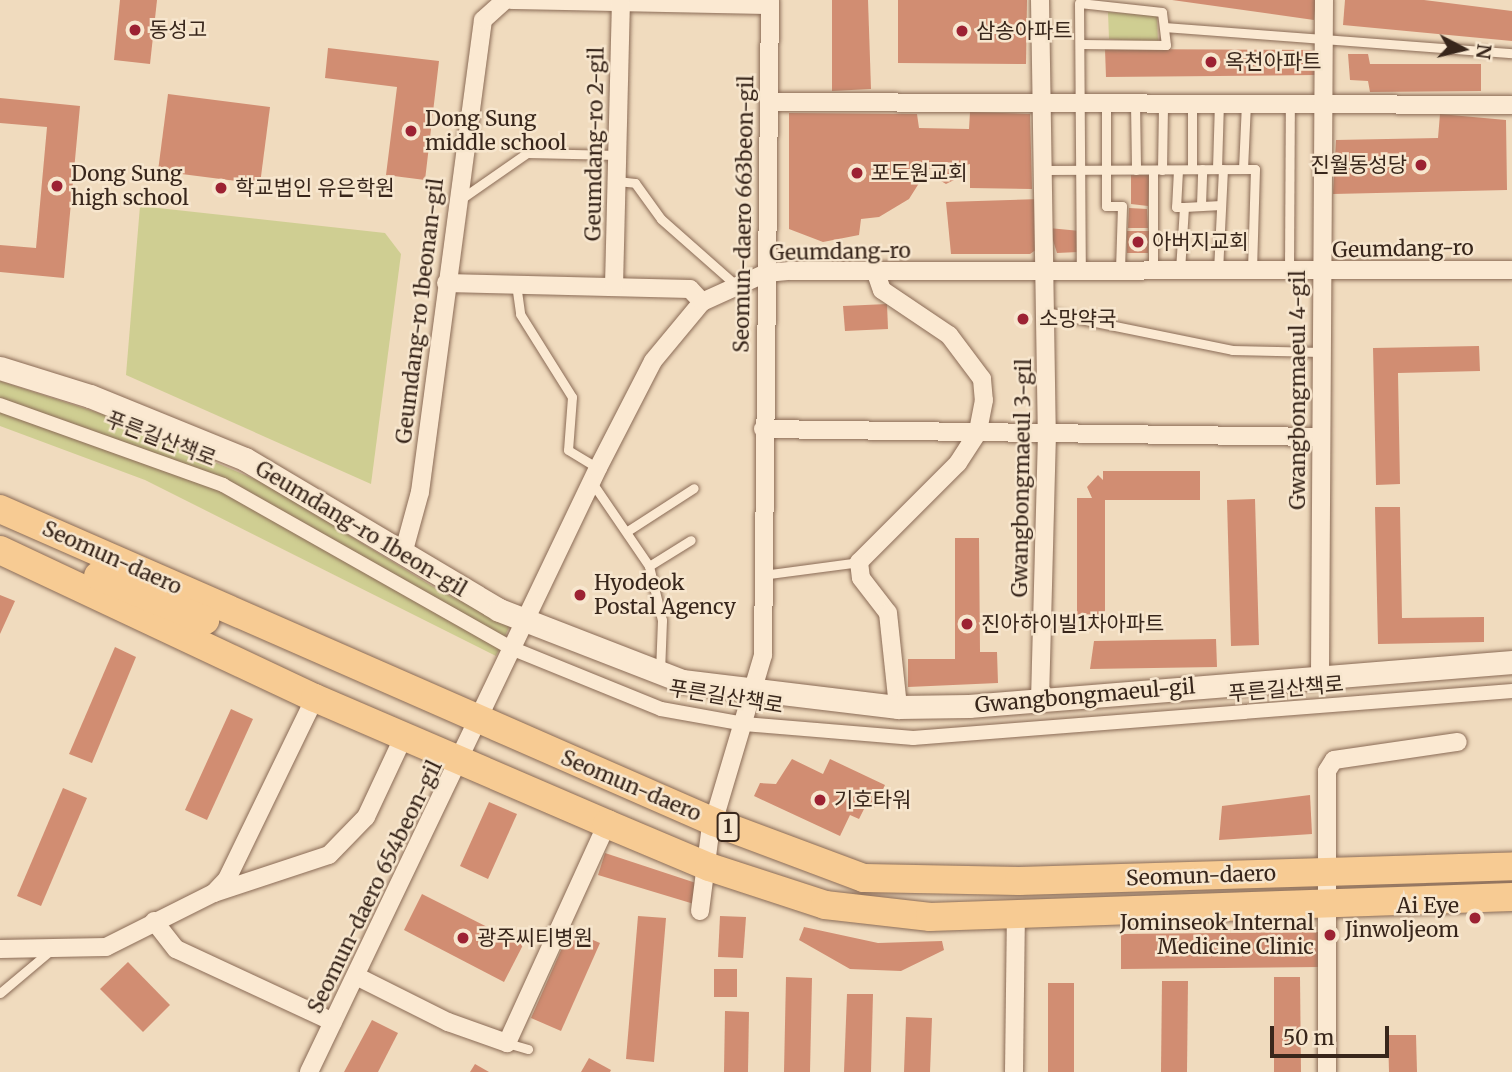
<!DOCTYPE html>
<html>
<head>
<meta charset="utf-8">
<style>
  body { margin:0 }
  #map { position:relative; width:1512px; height:1072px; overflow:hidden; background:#f0dbbe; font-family:Merriweather,"Noto Sans KR",serif }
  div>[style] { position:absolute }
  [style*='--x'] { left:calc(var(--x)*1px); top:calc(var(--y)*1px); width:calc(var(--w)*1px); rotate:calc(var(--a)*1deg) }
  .green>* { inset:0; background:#cfce92 }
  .building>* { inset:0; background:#d18d72 }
  .roads { filter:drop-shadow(0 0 2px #8a6b56) drop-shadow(0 0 2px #8a6b56) }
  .service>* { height:9px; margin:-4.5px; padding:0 4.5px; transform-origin:4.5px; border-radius:4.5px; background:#fbe9d2 }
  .pedestrian>* { height:14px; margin:-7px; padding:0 7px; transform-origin:7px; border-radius:7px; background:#fbe9d2 }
  .minor>* { height:18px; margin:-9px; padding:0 9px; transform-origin:9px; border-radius:9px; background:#fbe9d2 }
  .tertiary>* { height:23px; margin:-11.5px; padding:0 11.5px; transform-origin:11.5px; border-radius:11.5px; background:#fbe9d2 }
  .primary>* { height:28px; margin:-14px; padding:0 14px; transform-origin:14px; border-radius:14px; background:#f7cb93 }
  .dots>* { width:19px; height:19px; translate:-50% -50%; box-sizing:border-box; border:4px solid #f7e6ce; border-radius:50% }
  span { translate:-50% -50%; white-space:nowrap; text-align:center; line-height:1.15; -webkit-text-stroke:5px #f7e6ce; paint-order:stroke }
  .shield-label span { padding:2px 5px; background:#f7e6ce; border:2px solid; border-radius:5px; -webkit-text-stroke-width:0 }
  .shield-label { font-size:19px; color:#38261b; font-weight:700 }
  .poi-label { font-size:21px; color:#38261b }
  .left { translate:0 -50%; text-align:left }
  .right { translate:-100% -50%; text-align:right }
  .street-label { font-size:21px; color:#38261b }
  .north { position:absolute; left:1428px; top:14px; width:70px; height:70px; -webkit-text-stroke:5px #f7e6ce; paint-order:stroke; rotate:97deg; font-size:19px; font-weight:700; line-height:28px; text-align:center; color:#38261b }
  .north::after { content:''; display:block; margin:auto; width:24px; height:32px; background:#38261b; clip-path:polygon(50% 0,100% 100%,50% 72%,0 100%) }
  .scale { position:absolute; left:1270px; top:1026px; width:119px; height:32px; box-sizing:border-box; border:4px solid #38261b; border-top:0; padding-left:9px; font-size:21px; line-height:24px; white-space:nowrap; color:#38261b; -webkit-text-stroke:5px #f7e6ce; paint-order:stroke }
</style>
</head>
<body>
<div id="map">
  <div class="green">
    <div style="clip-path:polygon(1108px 12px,1157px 16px,1158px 43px,1109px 39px)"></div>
    <div style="clip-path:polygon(140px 206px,385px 233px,401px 254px,371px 484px,126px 375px)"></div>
    <div style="clip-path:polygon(0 381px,102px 414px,266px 484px,440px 591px,510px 625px,496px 656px,145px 480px,0 426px)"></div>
  </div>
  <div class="building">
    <div style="clip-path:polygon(120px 0,157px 0,150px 64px,114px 60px)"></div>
    <div style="clip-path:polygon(832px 0,868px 0,871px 89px,832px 91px)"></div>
    <div style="clip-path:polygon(898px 0,1027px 0,1026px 64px,898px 63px)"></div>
    <div style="clip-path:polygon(1172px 0,1316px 0,1314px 20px)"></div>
    <div style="clip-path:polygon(1345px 0,1424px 0,1512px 11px,1512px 41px,1343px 25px)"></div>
    <div style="clip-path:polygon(328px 48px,439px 61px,425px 180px,386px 175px,397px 87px,325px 78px)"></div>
    <div style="clip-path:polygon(1105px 49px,1316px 50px,1317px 75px,1106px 77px)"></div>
    <div style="clip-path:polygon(1348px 54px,1368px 54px,1370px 64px,1481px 64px,1481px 91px,1370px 92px,1368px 81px,1350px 80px)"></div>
    <div style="clip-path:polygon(168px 94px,270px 107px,260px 184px,158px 171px)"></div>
    <div style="clip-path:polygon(0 98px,80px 106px,64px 278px,0 272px,0 245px,36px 248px,47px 127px,0 123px)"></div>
    <div style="clip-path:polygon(970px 112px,1030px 114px,1032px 189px,970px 188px,970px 164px,955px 168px,956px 179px,946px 184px,936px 178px,937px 168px,928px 169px,909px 199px,879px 217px,861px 219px,859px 235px,823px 242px,789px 229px,789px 113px,917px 114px,919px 128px,969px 129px)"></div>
    <div style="clip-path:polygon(1440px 114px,1506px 120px,1507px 190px,1333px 194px,1336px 140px,1438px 138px)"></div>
    <div style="clip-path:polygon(1131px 175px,1149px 175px,1148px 206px,1131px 204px)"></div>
    <div style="clip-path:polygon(1041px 199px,1044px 244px,1030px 254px,951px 254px,946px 202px)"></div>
    <div style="clip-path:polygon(1129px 208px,1147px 209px,1148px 228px,1128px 228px)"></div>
    <div style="clip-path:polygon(1049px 228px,1080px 231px,1078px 252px,1057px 253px)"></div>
    <div style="clip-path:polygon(1127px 231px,1149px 231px,1148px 253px,1127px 253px)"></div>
    <div style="clip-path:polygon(887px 304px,888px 329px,845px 331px,843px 306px)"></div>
    <div style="clip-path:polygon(1479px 346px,1480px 371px,1398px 373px,1400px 484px,1376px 485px,1373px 348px)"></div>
    <div style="clip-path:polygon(1103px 471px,1200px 471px,1200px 500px,1105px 500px,1105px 616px,1077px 616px,1077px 498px,1092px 498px,1087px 487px,1098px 475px,1103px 480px)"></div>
    <div style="clip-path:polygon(1255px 499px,1259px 645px,1231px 646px,1227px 500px)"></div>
    <div style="clip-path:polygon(1375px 507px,1400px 507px,1402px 618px,1484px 617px,1484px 642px,1378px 644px)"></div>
    <div style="clip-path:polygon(955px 538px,979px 538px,980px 652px,997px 652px,998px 683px,908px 687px,908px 659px,955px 659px)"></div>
    <div style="clip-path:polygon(0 595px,15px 601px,0 634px)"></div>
    <div style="clip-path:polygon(1216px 639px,1217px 667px,1090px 669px,1094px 641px)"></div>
    <div style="clip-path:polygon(115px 647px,136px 657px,92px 763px,69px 754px)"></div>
    <div style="clip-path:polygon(231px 709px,253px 719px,207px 820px,185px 810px)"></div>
    <div style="clip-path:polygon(792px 759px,823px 774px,830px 759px,885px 785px,874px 808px,866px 805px,859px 819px,850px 815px,840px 836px,754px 796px,760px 783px,776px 784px)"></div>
    <div style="clip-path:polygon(63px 788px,87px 798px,41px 906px,17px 896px)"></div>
    <div style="clip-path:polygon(1310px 795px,1312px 834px,1219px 840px,1222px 806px)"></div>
    <div style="clip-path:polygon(489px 802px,517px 814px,488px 879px,460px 866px)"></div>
    <div style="clip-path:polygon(605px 853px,702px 885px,694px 904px,598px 875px)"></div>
    <div style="clip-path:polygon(422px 894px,523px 945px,504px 982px,404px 930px)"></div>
    <div style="clip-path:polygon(638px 916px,666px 918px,654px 1062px,626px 1059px)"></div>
    <div style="clip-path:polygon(720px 916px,746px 917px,743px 958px,718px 957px)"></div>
    <div style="clip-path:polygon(804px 927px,878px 943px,942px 941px,944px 950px,901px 971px,850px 969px,799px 940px)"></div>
    <div style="clip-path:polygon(570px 930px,600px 943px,561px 1031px,531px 1018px)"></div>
    <div style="clip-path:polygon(1319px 932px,1319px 967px,1121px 969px,1121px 934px)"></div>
    <div style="clip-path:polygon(128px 962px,170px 1005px,143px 1032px,100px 989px)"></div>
    <div style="clip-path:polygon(714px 969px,737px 969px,737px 997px,714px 997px)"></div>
    <div style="clip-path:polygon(786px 977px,812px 978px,810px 1072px,784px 1072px)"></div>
    <div style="clip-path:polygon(1274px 977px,1300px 977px,1301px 1072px,1274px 1072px)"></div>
    <div style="clip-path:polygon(1162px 981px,1188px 981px,1187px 1072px,1161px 1072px)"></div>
    <div style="clip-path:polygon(1048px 983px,1074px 983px,1074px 1072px,1048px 1072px)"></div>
    <div style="clip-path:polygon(847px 994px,873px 994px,871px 1072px,844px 1072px)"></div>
    <div style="clip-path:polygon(725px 1011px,749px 1012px,748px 1072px,724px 1072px)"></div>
    <div style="clip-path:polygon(906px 1017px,932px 1018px,930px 1072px,904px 1072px)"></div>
    <div style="clip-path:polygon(372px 1020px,398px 1033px,378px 1072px,344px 1072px)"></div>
    <div style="clip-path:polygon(1388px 1035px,1416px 1035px,1417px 1072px,1389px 1072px)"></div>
    <div style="clip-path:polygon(589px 1058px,611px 1070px,610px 1072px,581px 1072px)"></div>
    <div style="clip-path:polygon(475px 1064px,489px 1072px,470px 1072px)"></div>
  </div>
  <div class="roads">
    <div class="service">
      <div style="--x:1164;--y:27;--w:349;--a:4.3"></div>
      <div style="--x:1081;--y:44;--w:85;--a:0.7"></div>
      <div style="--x:1166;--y:45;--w:33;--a:-97"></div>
      <div style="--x:1162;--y:12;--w:83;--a:-173.8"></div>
      <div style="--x:1079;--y:3;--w:270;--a:89.6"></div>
      <div style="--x:1106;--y:102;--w:104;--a:90"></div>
      <div style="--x:1106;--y:206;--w:16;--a:0"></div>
      <div style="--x:1122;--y:206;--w:65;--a:91.8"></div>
      <div style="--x:1135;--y:103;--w:67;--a:89.1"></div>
      <div style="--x:1192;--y:169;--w:67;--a:-90"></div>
      <div style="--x:1217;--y:169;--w:66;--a:-88.3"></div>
      <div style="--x:1243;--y:169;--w:65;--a:-87.4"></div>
      <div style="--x:1044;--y:170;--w:211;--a:-0.3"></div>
      <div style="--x:1255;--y:169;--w:102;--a:91.7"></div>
      <div style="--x:1162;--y:170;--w:67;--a:-89.1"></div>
      <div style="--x:1178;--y:170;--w:37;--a:93"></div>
      <div style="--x:1176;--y:207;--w:8;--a:0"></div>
      <div style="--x:1184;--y:207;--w:64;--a:93.6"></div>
      <div style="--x:617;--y:181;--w:18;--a:6"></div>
      <div style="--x:635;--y:183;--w:44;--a:54.2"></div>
      <div style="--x:661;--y:219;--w:101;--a:41.4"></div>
      <div style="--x:458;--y:201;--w:84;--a:-34.8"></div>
      <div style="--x:527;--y:153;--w:91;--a:1.3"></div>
      <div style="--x:1201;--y:205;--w:36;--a:-88"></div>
      <div style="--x:1184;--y:207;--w:37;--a:-3"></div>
      <div style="--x:1153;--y:271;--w:101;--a:-90"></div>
      <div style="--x:1218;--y:271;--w:102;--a:-87.2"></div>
      <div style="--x:1289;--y:271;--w:166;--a:-89.7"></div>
      <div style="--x:516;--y:284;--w:30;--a:82"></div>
      <div style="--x:520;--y:314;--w:98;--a:57.9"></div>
      <div style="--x:572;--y:397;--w:53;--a:94.3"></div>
      <div style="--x:568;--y:450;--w:35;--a:31"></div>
      <div style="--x:1046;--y:312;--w:190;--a:11.5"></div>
      <div style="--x:1232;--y:350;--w:89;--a:1.3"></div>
      <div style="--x:591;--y:481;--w:103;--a:55.7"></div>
      <div style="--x:649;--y:566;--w:56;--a:76.5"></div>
      <div style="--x:662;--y:620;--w:52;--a:92.2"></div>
      <div style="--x:629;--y:530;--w:77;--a:-32.9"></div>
      <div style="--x:649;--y:566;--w:49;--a:-31.8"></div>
      <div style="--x:762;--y:575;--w:98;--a:-7.6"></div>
      <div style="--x:0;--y:993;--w:67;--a:-40.1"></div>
      <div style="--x:507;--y:1043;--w:22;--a:16"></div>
    </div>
    <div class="pedestrian">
      <div style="--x:0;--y:405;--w:237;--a:19.7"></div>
      <div style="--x:223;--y:485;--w:331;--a:29.5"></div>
      <div style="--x:511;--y:648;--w:162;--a:22.1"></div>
      <div style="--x:661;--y:709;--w:84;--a:10.2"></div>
      <div style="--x:744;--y:724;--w:170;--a:4.7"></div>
      <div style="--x:913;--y:738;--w:601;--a:-4.49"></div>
    </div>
    <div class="minor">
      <div style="--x:511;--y:0;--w:259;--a:1.1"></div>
      <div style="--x:1040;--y:0;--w:433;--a:89.1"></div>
      <div style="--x:1047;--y:433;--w:270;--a:91.5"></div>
      <div style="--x:770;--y:102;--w:742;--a:0.23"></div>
      <div style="--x:876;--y:273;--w:18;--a:71"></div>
      <div style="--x:882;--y:290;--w:81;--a:33.9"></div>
      <div style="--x:949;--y:335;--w:55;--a:53.1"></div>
      <div style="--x:982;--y:379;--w:21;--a:85"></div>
      <div style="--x:984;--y:400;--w:33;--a:101"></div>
      <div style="--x:978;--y:432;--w:37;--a:123"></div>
      <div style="--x:958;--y:463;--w:140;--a:135"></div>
      <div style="--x:859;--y:562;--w:16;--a:83"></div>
      <div style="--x:861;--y:578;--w:44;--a:52.4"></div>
      <div style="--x:888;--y:613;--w:95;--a:83.9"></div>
      <div style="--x:446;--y:283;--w:244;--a:1.4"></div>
      <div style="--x:690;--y:289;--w:18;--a:47"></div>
      <div style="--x:614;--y:286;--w:284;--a:-88.6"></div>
      <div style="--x:763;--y:429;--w:557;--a:0.82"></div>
      <div style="--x:403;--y:554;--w:64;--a:-74.7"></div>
      <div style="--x:420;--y:492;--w:476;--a:-82.4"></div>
      <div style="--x:483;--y:20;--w:30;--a:-42"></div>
      <div style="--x:1320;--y:674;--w:674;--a:-89.66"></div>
      <div style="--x:214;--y:893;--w:19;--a:-47"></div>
      <div style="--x:227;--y:879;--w:201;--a:-64.1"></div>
      <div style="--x:700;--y:911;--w:79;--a:-82.7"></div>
      <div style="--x:710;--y:833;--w:186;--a:-73.4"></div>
      <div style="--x:763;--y:655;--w:655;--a:-89.39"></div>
      <div style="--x:154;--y:921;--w:36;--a:52"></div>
      <div style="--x:176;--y:949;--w:173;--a:24.9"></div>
      <div style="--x:0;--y:949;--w:106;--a:-1.1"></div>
      <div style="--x:106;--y:947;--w:121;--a:-26.6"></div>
      <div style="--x:214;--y:893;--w:121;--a:-18.3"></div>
      <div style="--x:329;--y:855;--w:53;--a:-45.8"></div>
      <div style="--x:366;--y:817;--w:89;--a:-64.9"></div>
      <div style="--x:358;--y:977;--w:101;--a:26.6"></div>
      <div style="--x:448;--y:1022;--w:63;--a:19.6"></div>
      <div style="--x:507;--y:1043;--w:241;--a:-65.5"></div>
      <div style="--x:309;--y:1072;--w:670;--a:-64.43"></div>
      <div style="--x:598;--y:468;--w:120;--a:-62.8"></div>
      <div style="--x:653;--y:361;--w:77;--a:-50.3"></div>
      <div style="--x:702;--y:302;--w:70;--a:-24.4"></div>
      <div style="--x:766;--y:273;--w:24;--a:-5"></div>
      <div style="--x:790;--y:271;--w:722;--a:-0.08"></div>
      <div style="--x:1014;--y:1072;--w:156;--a:-89.3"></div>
      <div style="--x:1327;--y:1072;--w:301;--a:-90"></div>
      <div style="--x:1327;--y:771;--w:13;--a:-58"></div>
      <div style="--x:1334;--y:760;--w:125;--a:-8.3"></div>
    </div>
    <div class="tertiary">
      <div style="--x:0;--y:368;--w:94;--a:17.3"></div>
      <div style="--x:90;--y:396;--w:167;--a:22.1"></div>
      <div style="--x:245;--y:459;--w:295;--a:30.7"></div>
      <div style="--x:499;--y:610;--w:196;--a:21.2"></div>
      <div style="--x:682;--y:681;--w:218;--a:6.9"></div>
      <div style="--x:898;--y:707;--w:71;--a:-0.8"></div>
      <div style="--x:969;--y:706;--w:545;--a:-4.63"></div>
    </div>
    <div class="primary">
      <div style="--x:0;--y:509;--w:780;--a:23.67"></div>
      <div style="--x:714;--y:822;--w:160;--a:20.5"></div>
      <div style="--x:864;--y:878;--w:155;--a:1.1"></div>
      <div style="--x:1019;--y:881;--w:493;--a:-1.7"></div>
      <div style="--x:0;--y:550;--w:348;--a:25.2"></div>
      <div style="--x:315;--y:698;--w:318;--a:23.3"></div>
      <div style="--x:607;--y:824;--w:111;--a:22.9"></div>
      <div style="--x:709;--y:867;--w:122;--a:18.1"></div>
      <div style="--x:825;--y:905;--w:106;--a:6.5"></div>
      <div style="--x:930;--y:917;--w:582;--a:-1.97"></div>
      <div style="--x:98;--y:576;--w:116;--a:22.4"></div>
    </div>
  </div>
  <div class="dots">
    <div style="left:135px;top:30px;background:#9c2233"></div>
    <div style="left:962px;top:31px;background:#9c2233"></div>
    <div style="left:1211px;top:62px;background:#9c2233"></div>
    <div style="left:411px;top:131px;background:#9c2233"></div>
    <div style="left:1421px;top:165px;background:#9c2233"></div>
    <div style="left:857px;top:173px;background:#9c2233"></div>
    <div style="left:57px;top:186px;background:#9c2233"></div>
    <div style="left:221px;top:188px;background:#9c2233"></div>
    <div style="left:1138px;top:242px;background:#9c2233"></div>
    <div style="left:1023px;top:319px;background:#9c2233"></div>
    <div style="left:580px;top:595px;background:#9c2233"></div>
    <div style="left:967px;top:624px;background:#9c2233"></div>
    <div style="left:820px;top:800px;background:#9c2233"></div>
    <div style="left:1475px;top:918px;background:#9c2233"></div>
    <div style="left:1330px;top:935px;background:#9c2233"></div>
    <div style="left:463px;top:938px;background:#9c2233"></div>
  </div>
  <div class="shield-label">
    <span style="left:728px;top:827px">1</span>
  </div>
  <div class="poi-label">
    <span class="left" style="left:149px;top:30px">동성고</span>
    <span class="left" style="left:976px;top:31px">삼송아파트</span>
    <span class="left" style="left:1225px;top:62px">옥천아파트</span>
    <span class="left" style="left:425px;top:131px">Dong Sung<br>middle school</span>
    <span class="right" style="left:1407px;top:165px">진월동성당</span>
    <span class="left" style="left:871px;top:173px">포도원교회</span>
    <span class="left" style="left:71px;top:186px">Dong Sung<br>high school</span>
    <span class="left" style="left:235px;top:188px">학교법인 유은학원</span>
    <span class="left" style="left:1152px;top:242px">아버지교회</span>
    <span class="left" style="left:1039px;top:319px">소망약국</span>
    <span class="left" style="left:594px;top:595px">Hyodeok<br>Postal Agency</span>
    <span class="left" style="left:981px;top:624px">진아하이빌1차아파트</span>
    <span class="left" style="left:834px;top:800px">기호타워</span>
    <span class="right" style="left:1459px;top:918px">Ai Eye<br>Jinwoljeom</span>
    <span class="right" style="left:1314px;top:935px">Jominseok Internal<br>Medicine Clinic</span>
    <span class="left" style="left:477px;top:938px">광주씨티병원</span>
  </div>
  <div class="street-label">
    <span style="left:595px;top:144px;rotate:-89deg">Geumdang-ro 2-gil</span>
    <span style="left:744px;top:214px;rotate:-89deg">Seomun-daero 663beon-gil</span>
    <span style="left:1403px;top:249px;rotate:-1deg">Geumdang-ro</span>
    <span style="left:840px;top:252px;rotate:-1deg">Geumdang-ro</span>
    <span style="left:420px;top:311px;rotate:-83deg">Geumdang-ro 1beonan-gil</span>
    <span style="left:1298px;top:390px;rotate:-90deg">Gwangbongmaeul 4-gil</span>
    <span style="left:161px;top:439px;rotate:21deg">푸른길산책로</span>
    <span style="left:1022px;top:478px;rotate:-89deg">Gwangbongmaeul 3-gil</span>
    <span style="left:361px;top:529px;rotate:31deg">Geumdang-ro 1beon-gil</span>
    <span style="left:112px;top:558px;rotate:24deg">Seomun-daero</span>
    <span style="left:1286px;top:689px;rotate:-5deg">푸른길산책로</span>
    <span style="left:1085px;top:696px;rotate:-5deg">Gwangbongmaeul-gil</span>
    <span style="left:726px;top:697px;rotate:9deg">푸른길산책로</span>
    <span style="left:631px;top:786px;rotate:23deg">Seomun-daero</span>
    <span style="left:1201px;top:876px;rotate:-2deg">Seomun-daero</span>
    <span style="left:375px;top:887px;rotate:-64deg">Seomun-daero 654beon-gil</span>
  </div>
  <div class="north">N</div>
  <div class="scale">50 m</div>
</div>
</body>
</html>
